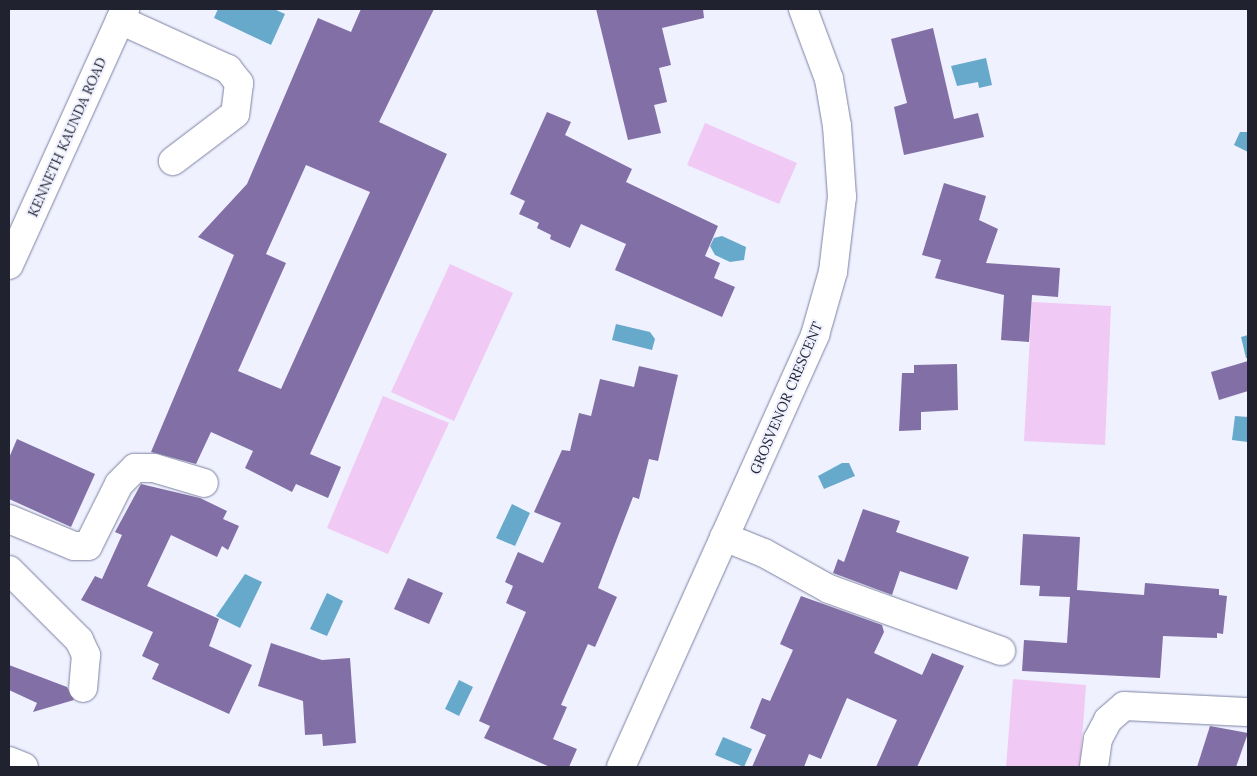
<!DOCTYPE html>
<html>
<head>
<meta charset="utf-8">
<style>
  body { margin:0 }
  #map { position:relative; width:1257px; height:776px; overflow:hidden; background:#eff1ff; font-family:Lora,serif }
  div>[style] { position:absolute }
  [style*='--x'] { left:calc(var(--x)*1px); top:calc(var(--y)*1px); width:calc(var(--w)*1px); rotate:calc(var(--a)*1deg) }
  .green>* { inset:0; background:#f0c9f4 }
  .water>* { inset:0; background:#67a9cb }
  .building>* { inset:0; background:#826fa5 }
  .roads { filter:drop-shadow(0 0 1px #7e82a1) drop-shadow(0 0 1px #7e82a1) }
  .minor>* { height:28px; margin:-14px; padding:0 14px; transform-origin:14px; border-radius:14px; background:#fff }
  .major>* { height:28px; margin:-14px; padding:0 14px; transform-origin:14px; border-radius:14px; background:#fff }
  span { translate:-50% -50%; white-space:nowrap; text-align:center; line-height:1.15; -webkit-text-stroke:4px #eff1ff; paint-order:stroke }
  .street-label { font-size:14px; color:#20222f }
  .frame { position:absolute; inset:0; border:10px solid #20222f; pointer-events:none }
</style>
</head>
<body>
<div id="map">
  <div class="green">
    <div style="clip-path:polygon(705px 123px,797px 163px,779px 204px,687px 165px)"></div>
    <div style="clip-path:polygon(450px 264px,513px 293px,454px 421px,391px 392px)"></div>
    <div style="clip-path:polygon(1032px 302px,1111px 306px,1105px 445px,1024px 441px)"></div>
    <div style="clip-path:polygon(383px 396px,449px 423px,388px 554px,327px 528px)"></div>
    <div style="clip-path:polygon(1013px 679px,1086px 685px,1080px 767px,1006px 767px)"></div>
  </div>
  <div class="water">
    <div style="clip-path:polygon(218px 9px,274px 9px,285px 14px,271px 45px,214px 18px)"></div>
    <div style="clip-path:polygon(986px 58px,992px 85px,979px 88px,978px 82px,957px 86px,951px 66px)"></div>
    <div style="clip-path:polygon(1240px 132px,1248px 132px,1248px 152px,1234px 145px)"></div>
    <div style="clip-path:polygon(722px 236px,746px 247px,744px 260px,730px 262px,715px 255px,710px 246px,714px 238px)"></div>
    <div style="clip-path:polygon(616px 324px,650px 332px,655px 339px,652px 350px,612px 340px)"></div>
    <div style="clip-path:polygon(1248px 335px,1248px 358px,1246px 358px,1241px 337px)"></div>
    <div style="clip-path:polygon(1235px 416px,1248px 417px,1248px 442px,1232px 440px)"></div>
    <div style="clip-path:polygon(842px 463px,849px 463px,855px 476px,824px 489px,818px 476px)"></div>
    <div style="clip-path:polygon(512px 504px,530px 513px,515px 546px,496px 538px)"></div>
    <div style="clip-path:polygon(245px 574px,262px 582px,240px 628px,216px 616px)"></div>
    <div style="clip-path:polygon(327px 593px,343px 601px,327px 636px,310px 629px)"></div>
    <div style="clip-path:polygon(459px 680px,473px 687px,459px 716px,445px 709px)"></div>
    <div style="clip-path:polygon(723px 737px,752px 749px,744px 767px,715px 755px)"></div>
  </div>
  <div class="building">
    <div style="clip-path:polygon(evenodd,361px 9px,434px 9px,379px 122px,447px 154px,310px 454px,341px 467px,328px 498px,296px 484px,292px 492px,245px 468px,253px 451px,211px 432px,196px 464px,151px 452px,234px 255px,198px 237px,247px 184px,318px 18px,351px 32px,361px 9px,306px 165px,370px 192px,281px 389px,238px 371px,286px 263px,266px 254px,306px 165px)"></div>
    <div style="clip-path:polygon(596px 9px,703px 9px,704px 18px,662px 28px,671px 65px,659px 68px,667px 102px,654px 105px,661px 133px,628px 140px)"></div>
    <div style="clip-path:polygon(933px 28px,954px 119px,978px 113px,984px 137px,904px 155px,894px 107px,907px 103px,891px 39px)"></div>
    <div style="clip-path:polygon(547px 112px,571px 122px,565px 135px,632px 169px,626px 182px,718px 226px,705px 256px,720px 263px,714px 278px,735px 287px,722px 317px,615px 270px,626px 244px,581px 224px,570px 248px,550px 239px,551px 235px,537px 228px,539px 223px,519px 214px,525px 201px,510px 194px)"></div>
    <div style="clip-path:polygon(944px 183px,986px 196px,979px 220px,998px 229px,986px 263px,1060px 268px,1058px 297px,1032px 295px,1029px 342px,1001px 340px,1004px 295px,935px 278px,941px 260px,922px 255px)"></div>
    <div style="clip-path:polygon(1248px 361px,1248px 391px,1219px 400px,1211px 372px)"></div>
    <div style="clip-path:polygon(957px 364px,958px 410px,921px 412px,921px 430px,899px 431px,902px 373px,914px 373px,914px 365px)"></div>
    <div style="clip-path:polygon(639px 366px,678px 375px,658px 461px,649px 459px,639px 499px,633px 497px,598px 588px,617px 597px,595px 647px,588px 644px,561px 705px,567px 707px,553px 739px,577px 749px,569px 767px,550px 767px,484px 738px,490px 726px,479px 721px,526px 612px,506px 603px,513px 586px,505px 582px,518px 552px,543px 563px,561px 523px,534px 512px,562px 450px,570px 451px,579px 413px,591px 416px,600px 379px,634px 387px)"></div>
    <div style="clip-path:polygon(17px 439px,95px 474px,71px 527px,9px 499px,9px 458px)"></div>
    <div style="clip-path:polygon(141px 484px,200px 498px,227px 511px,223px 519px,239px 526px,228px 550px,222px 546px,217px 557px,171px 535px,147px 586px,219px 619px,209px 646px,252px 665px,229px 714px,152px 679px,159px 664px,142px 656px,153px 632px,81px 600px,95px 576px,102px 579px,122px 535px,115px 532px)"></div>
    <div style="clip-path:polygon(863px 509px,900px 521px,896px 532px,969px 557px,957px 590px,900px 571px,892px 595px,833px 573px,838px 559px,844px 562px)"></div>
    <div style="clip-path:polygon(1023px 534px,1080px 537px,1077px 590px,1144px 595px,1145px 583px,1219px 589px,1219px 595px,1227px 596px,1223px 634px,1217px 633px,1217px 638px,1163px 636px,1160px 678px,1022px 671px,1024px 640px,1067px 643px,1070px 597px,1039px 596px,1040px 586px,1020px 585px)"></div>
    <div style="clip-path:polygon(408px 578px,443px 593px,429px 624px,394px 609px)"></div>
    <div style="clip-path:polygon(801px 596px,882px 625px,884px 632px,874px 653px,922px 675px,932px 653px,964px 666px,917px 767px,876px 767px,897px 720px,847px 698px,821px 759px,809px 754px,804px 767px,752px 767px,766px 735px,750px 728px,762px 698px,770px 701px,793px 650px,780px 644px)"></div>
    <div style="clip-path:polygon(271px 643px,322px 660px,350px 658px,356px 743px,323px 746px,322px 734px,305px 735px,303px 701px,258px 686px)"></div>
    <div style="clip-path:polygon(9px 665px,67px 687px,74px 700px,33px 712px,37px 703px,9px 690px)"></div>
    <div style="clip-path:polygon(1210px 726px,1248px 733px,1236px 767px,1197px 767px)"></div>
  </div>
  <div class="roads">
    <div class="minor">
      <div style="--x:120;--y:20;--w:119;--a:24.4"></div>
      <div style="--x:228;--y:69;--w:18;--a:52"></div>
      <div style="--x:239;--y:83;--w:31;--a:97"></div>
      <div style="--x:235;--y:114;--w:78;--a:142.8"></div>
      <div style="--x:9;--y:519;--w:70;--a:22.6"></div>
      <div style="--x:74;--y:546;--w:14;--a:0"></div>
      <div style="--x:88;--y:546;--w:69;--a:-63.4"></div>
      <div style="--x:119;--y:484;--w:23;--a:-45"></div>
      <div style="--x:135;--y:468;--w:19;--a:0"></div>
      <div style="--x:154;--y:468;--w:52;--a:16.7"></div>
      <div style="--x:724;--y:537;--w:43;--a:21.8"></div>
      <div style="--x:764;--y:553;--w:74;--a:29"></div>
      <div style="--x:829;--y:589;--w:183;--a:19.8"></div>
      <div style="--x:9;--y:570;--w:99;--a:45"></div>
      <div style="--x:79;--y:640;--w:17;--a:65"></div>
      <div style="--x:86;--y:655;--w:33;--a:95"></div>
      <div style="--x:9;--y:761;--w:16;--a:22"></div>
      <div style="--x:621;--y:767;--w:474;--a:-65.8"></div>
      <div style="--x:815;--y:335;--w:66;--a:-74.1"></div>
      <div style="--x:833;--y:272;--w:76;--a:-83.2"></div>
      <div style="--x:842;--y:197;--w:71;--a:-94"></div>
      <div style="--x:837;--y:126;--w:48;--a:-99.7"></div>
      <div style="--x:829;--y:79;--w:75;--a:-110.4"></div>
      <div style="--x:1094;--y:767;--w:28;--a:-82"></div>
      <div style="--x:1098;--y:739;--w:21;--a:-62"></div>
      <div style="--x:1108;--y:720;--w:21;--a:-41"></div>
      <div style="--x:1124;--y:706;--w:122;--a:2.8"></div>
    </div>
    <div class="major">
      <div style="--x:9;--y:265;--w:281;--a:-65.6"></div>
    </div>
  </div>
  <div class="street-label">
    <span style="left:67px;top:137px;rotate:-66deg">KENNETH KAUNDA ROAD</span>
    <span style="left:786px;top:398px;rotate:-67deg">GROSVENOR CRESCENT</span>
  </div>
  <div class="frame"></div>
</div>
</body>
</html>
